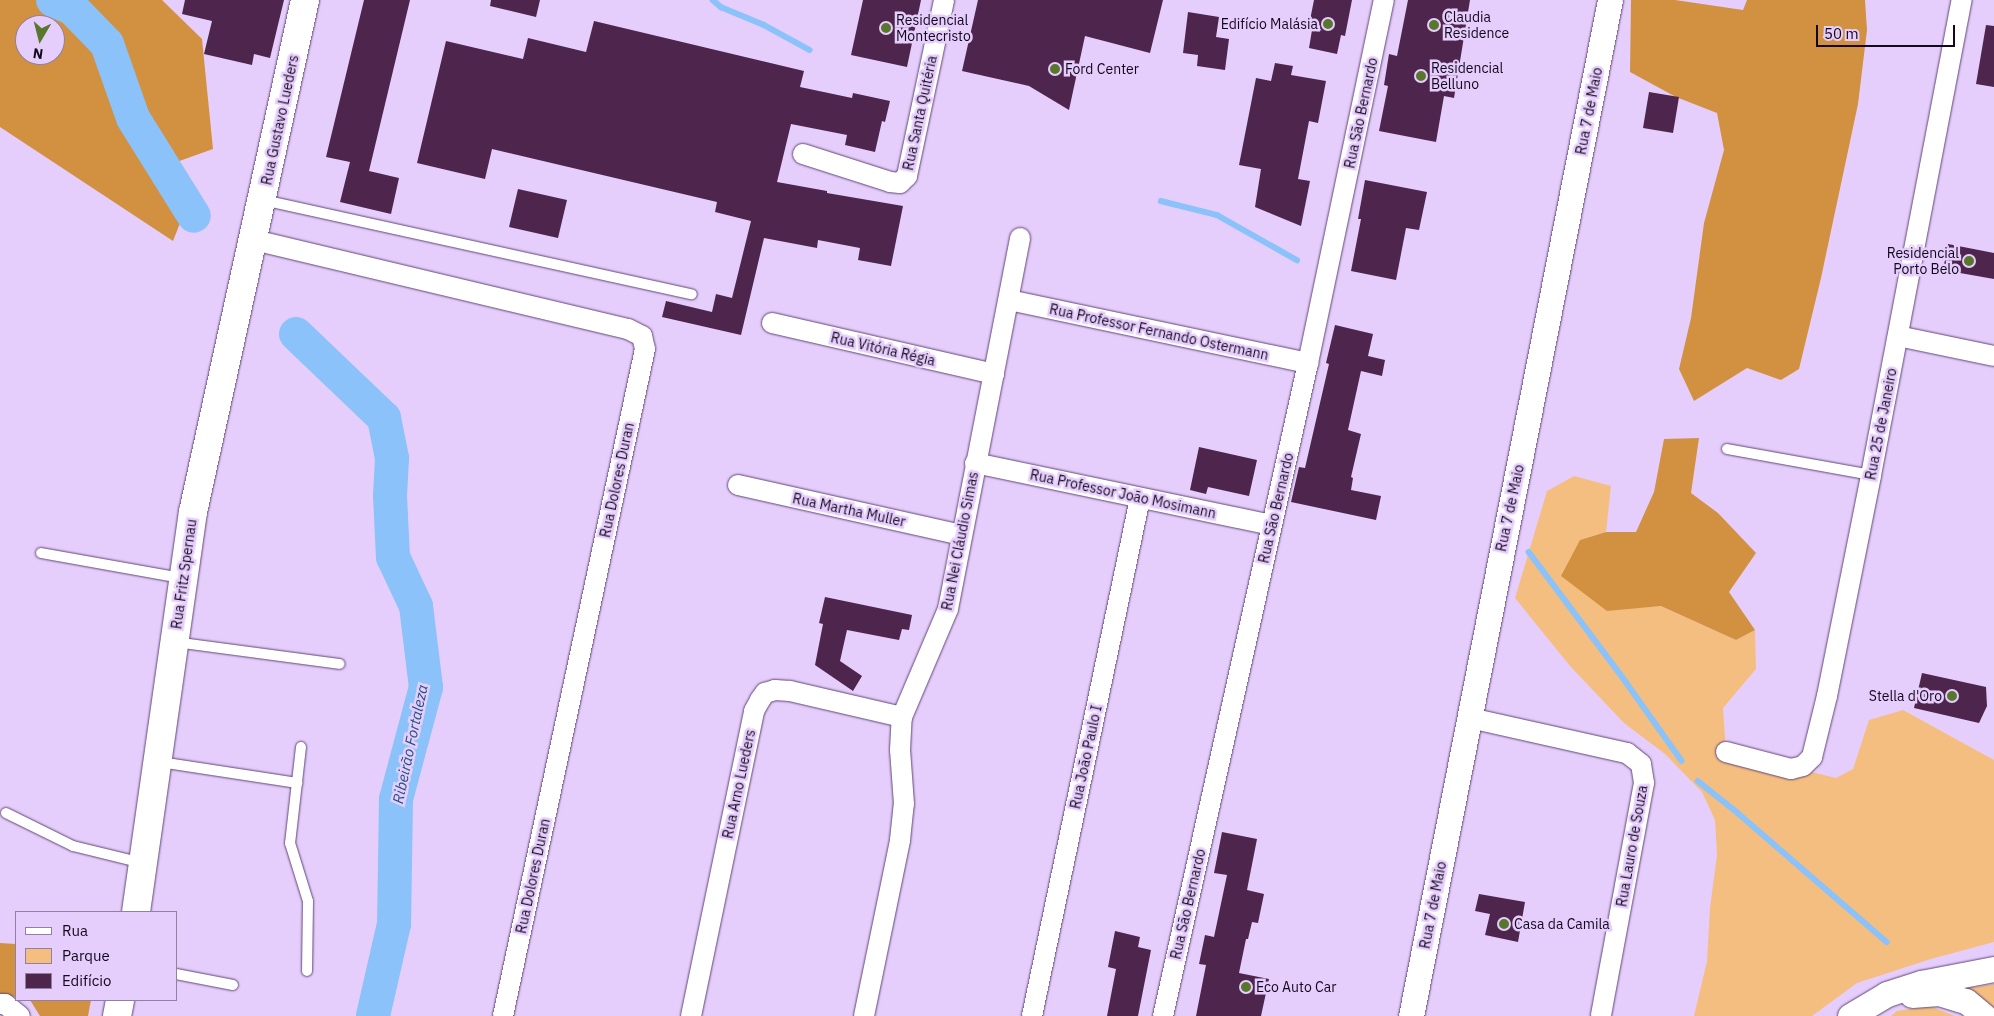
<!DOCTYPE html>
<html>
<head>
<meta charset="utf-8">
<style>
  body { margin:0 }
  #map { position:relative; width:1994px; height:1016px; overflow:hidden; background:#e6cefc; font-family:"IBM Plex Sans",sans-serif }
  div>[style] { position:absolute }
  [style*='--x'] { left:calc(var(--x)*1px); top:calc(var(--y)*1px); width:calc(var(--w)*1px); rotate:calc(var(--a)*1deg) }
  .green>* { inset:0; background:#f5be81 }
  .forest>* { inset:0; background:#d19141 }
  .stream>* { height:5.5px; margin:-2.75px; padding:0 2.75px; transform-origin:2.75px; border-radius:2.75px; background:#8ac2f9 }
  .river>* { height:34px; margin:-17px; padding:0 17px; transform-origin:17px; border-radius:17px; background:#8ac2f9 }
  .building>* { inset:0; background:#4e254c }
  .roads { filter:drop-shadow(0 0 1px #614677) drop-shadow(0 0 1px #614677) }
  .service>* { height:10px; margin:-5px; padding:0 5px; transform-origin:5px; border-radius:5px; background:#fff }
  .minor>* { height:20px; margin:-10px; padding:0 10px; transform-origin:10px; border-radius:10px; background:#fff }
  .tertiary>* { height:25px; margin:-12.5px; padding:0 12.5px; transform-origin:12.5px; border-radius:12.5px; background:#fff }
  .secondary>* { height:28px; margin:-14px; padding:0 14px; transform-origin:14px; border-radius:14px; background:#fff }
  .dots>* { width:14px; height:14px; translate:-50% -50%; box-sizing:border-box; border:2px solid #e6cefc; border-radius:50% }
  span { translate:-50% -50%; white-space:nowrap; text-align:center; line-height:1.15; -webkit-text-stroke:5px #e6cefc; paint-order:stroke }
  .poi-label { font-size:14px; color:#13081c }
  .left { translate:0 -50%; text-align:left }
  .right { translate:-100% -50%; text-align:right }
  .street-label { font-size:14px; color:#13081c }
  .water-label { font-size:15px; color:#20527f; font-style:italic }
  .legend { position:absolute; left:15px; top:911px; width:162px; height:90px; box-sizing:border-box; background:#e6cefc; border:1px solid #927fa2; margin:0; padding:6px 9px; list-style:none; font-size:15px; color:#13081c }
  .legend li { display:flex; align-items:center; gap:10px; height:25px }
  .legend b { width:25px; border:1px solid #927fa2 }
  .north { position:absolute; left:15px; top:15px; width:50px; height:50px; box-sizing:border-box; background:#e6cefc; border:1px solid #927fa2; border-radius:50%; rotate:188deg; font-size:14px; font-weight:700; line-height:20px; text-align:center; color:#13081c }
  .north::after { content:''; display:block; margin:auto; width:18px; height:22px; background:#58772d; clip-path:polygon(50% 0,100% 100%,50% 72%,0 100%) }
  .scale { position:absolute; left:1816px; top:25px; width:139px; height:22px; box-sizing:border-box; border:2px solid #13081c; border-top:0; padding-left:6px; font-size:15px; line-height:18px; white-space:nowrap; color:#13081c; -webkit-text-stroke:4px #e6cefc; paint-order:stroke }
</style>
</head>
<body>
<div id="map">
  <div class="green">
    <div style="clip-path:polygon(1574px 476px,1611px 486px,1606px 532px,1580px 540px,1607px 610px,1661px 606px,1736px 640px,1755px 630px,1756px 669px,1723px 708px,1726px 751px,1836px 778px,1853px 769px,1869px 720px,1903px 710px,1994px 760px,1994px 942px,1931px 959px,1857px 983px,1812px 1016px,1694px 1016px,1707px 961px,1710px 908px,1717px 855px,1715px 820px,1702px 792px,1665px 754px,1624px 723px,1570px 666px,1515px 598px,1547px 491px)"></div>
    <div style="clip-path:polygon(1994px 984px,1994px 1009px,1985px 1001px,1954px 990px)"></div>
    <div style="clip-path:polygon(1929px 1006px,1955px 1016px,1891px 1016px,1897px 1011px)"></div>
  </div>
  <div class="forest">
    <div style="clip-path:polygon(evenodd,0 0,162px 0,202px 39px,213px 149px,157px 169px,184px 213px,173px 241px,0 127px,0 0,25px 25px,55px 25px,55px 55px,25px 55px,25px 25px)"></div>
    <div style="clip-path:polygon(1631px 0,1675px 0,1743px 10px,1747px 0,1865px 0,1867px 30px,1858px 104px,1821px 278px,1799px 369px,1781px 380px,1747px 368px,1694px 401px,1679px 369px,1691px 318px,1704px 223px,1724px 150px,1717px 113px,1676px 97px,1630px 72px)"></div>
    <div style="clip-path:polygon(1699px 438px,1691px 493px,1718px 513px,1756px 553px,1729px 592px,1755px 630px,1736px 640px,1661px 606px,1607px 611px,1561px 576px,1580px 540px,1606px 532px,1636px 532px,1654px 492px,1664px 439px)"></div>
    <div style="clip-path:polygon(0 943px,16px 944px,16px 997px,0 995px)"></div>
    <div style="clip-path:polygon(30px 1000px,91px 1000px,88px 1016px,40px 1016px)"></div>
  </div>
  <div class="stream">
    <div style="--x:713;--y:0;--w:11;--a:41"></div>
    <div style="--x:721;--y:7;--w:47;--a:22.7"></div>
    <div style="--x:764;--y:25;--w:52;--a:28.5"></div>
    <div style="--x:1161;--y:201;--w:58;--a:14"></div>
    <div style="--x:1217;--y:215;--w:92;--a:29.4"></div>
    <div style="--x:1529;--y:552;--w:159;--a:53.2"></div>
    <div style="--x:1624;--y:679;--w:100;--a:54.7"></div>
    <div style="--x:1698;--y:781;--w:51;--a:38.7"></div>
    <div style="--x:1738;--y:813;--w:197;--a:40.9"></div>
  </div>
  <div class="river">
    <div style="--x:53;--y:0;--w:21;--a:23"></div>
    <div style="--x:72;--y:8;--w:50;--a:45.8"></div>
    <div style="--x:107;--y:44;--w:78;--a:70.6"></div>
    <div style="--x:133;--y:118;--w:115;--a:58.1"></div>
    <div style="--x:296;--y:334;--w:122;--a:43.7"></div>
    <div style="--x:384;--y:418;--w:41;--a:78.7"></div>
    <div style="--x:392;--y:458;--w:38;--a:93"></div>
    <div style="--x:390;--y:496;--w:61;--a:87.2"></div>
    <div style="--x:393;--y:557;--w:54;--a:64.9"></div>
    <div style="--x:416;--y:606;--w:82;--a:83"></div>
    <div style="--x:426;--y:687;--w:116;--a:105"></div>
    <div style="--x:396;--y:799;--w:125;--a:90.9"></div>
    <div style="--x:394;--y:924;--w:94;--a:102.9"></div>
  </div>
  <div class="building">
    <div style="clip-path:polygon(185px 0,284px 0,270px 58px,254px 54px,252px 65px,204px 54px,212px 21px,182px 14px)"></div>
    <div style="clip-path:polygon(364px 0,410px 0,369px 171px,399px 178px,391px 214px,340px 202px,350px 162px,326px 157px)"></div>
    <div style="clip-path:polygon(491px 0,540px 0,536px 17px,490px 6px)"></div>
    <div style="clip-path:polygon(863px 0,921px 0,907px 67px,851px 55px)"></div>
    <div style="clip-path:polygon(978px 0,1163px 0,1150px 53px,1085px 36px,1069px 110px,1029px 86px,962px 71px)"></div>
    <div style="clip-path:polygon(1314px 0,1352px 0,1345px 36px,1341px 35px,1337px 54px,1309px 48px,1312px 30px,1308px 30px)"></div>
    <div style="clip-path:polygon(1408px 0,1470px 0,1454px 98px,1444px 96px,1436px 142px,1379px 131px,1388px 86px,1384px 85px,1389px 54px,1397px 56px)"></div>
    <div style="clip-path:polygon(1188px 12px,1219px 17px,1216px 37px,1229px 39px,1225px 70px,1197px 66px,1198px 55px,1183px 53px)"></div>
    <div style="clip-path:polygon(594px 21px,804px 71px,800px 87px,852px 98px,853px 93px,890px 101px,885px 122px,882px 121px,875px 152px,845px 145px,847px 135px,791px 124px,777px 182px,827px 191px,827px 193px,903px 206px,891px 266px,858px 260px,860px 248px,818px 240px,817px 248px,764px 238px,741px 335px,662px 317px,666px 301px,712px 312px,716px 294px,732px 298px,751px 221px,715px 212px,717px 202px,492px 149px,485px 179px,417px 163px,446px 41px,523px 59px,528px 38px,586px 52px)"></div>
    <div style="clip-path:polygon(1986px 25px,1994px 26px,1994px 87px,1976px 84px)"></div>
    <div style="clip-path:polygon(1275px 63px,1293px 66px,1291px 75px,1326px 81px,1318px 123px,1309px 121px,1298px 179px,1310px 181px,1301px 226px,1255px 207px,1261px 169px,1239px 165px,1256px 78px,1271px 81px)"></div>
    <div style="clip-path:polygon(1649px 92px,1679px 97px,1673px 133px,1643px 128px)"></div>
    <div style="clip-path:polygon(1365px 180px,1427px 192px,1419px 230px,1406px 228px,1396px 280px,1351px 271px,1361px 219px,1358px 219px)"></div>
    <div style="clip-path:polygon(518px 189px,567px 200px,558px 238px,509px 227px)"></div>
    <div style="clip-path:polygon(1948px 244px,1994px 253px,1994px 279px,1943px 270px)"></div>
    <div style="clip-path:polygon(1335px 325px,1373px 334px,1368px 356px,1385px 360px,1382px 376px,1361px 371px,1348px 430px,1361px 434px,1351px 477px,1353px 478px,1351px 490px,1381px 496px,1376px 520px,1291px 502px,1299px 467px,1305px 468px,1329px 364px,1326px 363px)"></div>
    <div style="clip-path:polygon(1199px 447px,1257px 460px,1249px 496px,1208px 487px,1206px 494px,1190px 490px)"></div>
    <div style="clip-path:polygon(825px 597px,912px 615px,909px 630px,902px 629px,899px 640px,847px 630px,840px 661px,862px 676px,853px 691px,815px 665px,823px 624px,819px 623px)"></div>
    <div style="clip-path:polygon(1922px 673px,1986px 687px,1987px 706px,1979px 723px,1914px 708px)"></div>
    <div style="clip-path:polygon(1222px 832px,1257px 839px,1247px 890px,1264px 894px,1258px 923px,1252px 922px,1248px 939px,1246px 939px,1239px 973px,1269px 979px,1261px 1016px,1196px 1016px,1206px 965px,1199px 964px,1205px 935px,1214px 937px,1227px 875px,1214px 873px)"></div>
    <div style="clip-path:polygon(1479px 894px,1525px 902px,1518px 942px,1485px 935px,1490px 914px,1475px 911px)"></div>
    <div style="clip-path:polygon(1115px 931px,1140px 937px,1138px 947px,1151px 950px,1138px 1016px,1107px 1016px,1116px 969px,1108px 967px)"></div>
  </div>
  <div class="roads">
    <div class="service">
      <div style="--x:263;--y:200;--w:439;--a:12.4"></div>
      <div style="--x:1727;--y:449;--w:146;--a:10.2"></div>
      <div style="--x:41;--y:553;--w:143;--a:10.1"></div>
      <div style="--x:175;--y:642;--w:166;--a:7.6"></div>
      <div style="--x:301;--y:747;--w:97;--a:96.5"></div>
      <div style="--x:290;--y:843;--w:61;--a:72.8"></div>
      <div style="--x:308;--y:901;--w:70;--a:90.8"></div>
      <div style="--x:160;--y:762;--w:139;--a:8.7"></div>
      <div style="--x:6;--y:813;--w:75;--a:26.2"></div>
      <div style="--x:73;--y:846;--w:72;--a:13.7"></div>
      <div style="--x:176;--y:974;--w:58;--a:10.9"></div>
    </div>
    <div class="minor">
      <div style="--x:803;--y:154;--w:91;--a:17.8"></div>
      <div style="--x:890;--y:182;--w:10;--a:6"></div>
      <div style="--x:900;--y:183;--w:10;--a:-45"></div>
      <div style="--x:907;--y:176;--w:180;--a:-78.1"></div>
      <div style="--x:254;--y:240;--w:384;--a:13.4"></div>
      <div style="--x:628;--y:329;--w:16;--a:27"></div>
      <div style="--x:642;--y:336;--w:13;--a:77"></div>
      <div style="--x:645;--y:349;--w:682;--a:102.02"></div>
      <div style="--x:1009;--y:300;--w:306;--a:11.9"></div>
      <div style="--x:772;--y:323;--w:228;--a:12.9"></div>
      <div style="--x:1898;--y:336;--w:98;--a:11.8"></div>
      <div style="--x:975;--y:463;--w:303;--a:11.8"></div>
      <div style="--x:738;--y:485;--w:229;--a:12.6"></div>
      <div style="--x:1470;--y:718;--w:161;--a:12.6"></div>
      <div style="--x:1627;--y:753;--w:18;--a:38"></div>
      <div style="--x:1641;--y:764;--w:19;--a:81"></div>
      <div style="--x:1644;--y:783;--w:237;--a:100.5"></div>
      <div style="--x:1726;--y:752;--w:67;--a:14.7"></div>
      <div style="--x:1791;--y:769;--w:12;--a:-14"></div>
      <div style="--x:1803;--y:766;--w:13;--a:-45"></div>
      <div style="--x:1812;--y:757;--w:63;--a:-76.2"></div>
      <div style="--x:1827;--y:696;--w:225;--a:-78.7"></div>
      <div style="--x:1871;--y:475;--w:484;--a:-79.2"></div>
      <div style="--x:0;--y:1004;--w:5;--a:0"></div>
      <div style="--x:5;--y:1004;--w:19;--a:39"></div>
      <div style="--x:691;--y:1016;--w:311;--a:-78.3"></div>
      <div style="--x:754;--y:711;--w:13;--a:-61"></div>
      <div style="--x:760;--y:700;--w:9;--a:-54"></div>
      <div style="--x:765;--y:693;--w:10;--a:-17"></div>
      <div style="--x:775;--y:690;--w:15;--a:4"></div>
      <div style="--x:790;--y:691;--w:115;--a:13.1"></div>
      <div style="--x:864;--y:1016;--w:180;--a:-78.4"></div>
      <div style="--x:900;--y:840;--w:36;--a:-84"></div>
      <div style="--x:904;--y:804;--w:54;--a:-94.2"></div>
      <div style="--x:900;--y:750;--w:33;--a:-87"></div>
      <div style="--x:902;--y:717;--w:117;--a:-66.9"></div>
      <div style="--x:948;--y:609;--w:378;--a:-79"></div>
      <div style="--x:1032;--y:1016;--w:529;--a:-78.22"></div>
      <div style="--x:1163;--y:1016;--w:669;--a:-77.48"></div>
      <div style="--x:1308;--y:363;--w:371;--a:-78.2"></div>
    </div>
    <div class="tertiary">
      <div style="--x:1912;--y:995;--w:27;--a:-4"></div>
      <div style="--x:1939;--y:993;--w:28;--a:17"></div>
      <div style="--x:1966;--y:1001;--w:23;--a:40"></div>
      <div style="--x:1411;--y:1016;--w:1035;--a:-78.92"></div>
      <div style="--x:1850;--y:1016;--w:43;--a:-30.7"></div>
      <div style="--x:1887;--y:994;--w:36;--a:-18"></div>
      <div style="--x:1921;--y:983;--w:74;--a:-10.9"></div>
    </div>
    <div class="secondary">
      <div style="--x:136;--y:912;--w:404;--a:-81.9"></div>
      <div style="--x:193;--y:512;--w:524;--a:-77.66"></div>
      <div style="--x:117;--y:1016;--w:16;--a:-79"></div>
    </div>
  </div>
  <div class="dots">
    <div style="left:1328px;top:24px;background:#58772d"></div>
    <div style="left:1434px;top:25px;background:#58772d"></div>
    <div style="left:886px;top:28px;background:#58772d"></div>
    <div style="left:1055px;top:69px;background:#58772d"></div>
    <div style="left:1421px;top:76px;background:#58772d"></div>
    <div style="left:1969px;top:261px;background:#58772d"></div>
    <div style="left:1952px;top:696px;background:#58772d"></div>
    <div style="left:1504px;top:924px;background:#58772d"></div>
    <div style="left:1246px;top:987px;background:#58772d"></div>
  </div>
  <div class="poi-label">
    <span class="left" style="left:1444px;top:25px">Claudia<br>Residence</span>
    <span class="left" style="left:896px;top:28px">Residencial<br>Montecristo</span>
    <span class="right" style="left:1318px;top:24px">Edifício Malásia</span>
    <span class="left" style="left:1431px;top:76px">Residencial<br>Belluno</span>
    <span class="left" style="left:1065px;top:69px">Ford Center</span>
    <span class="right" style="left:1959px;top:261px">Residencial<br>Porto Belo</span>
    <span class="right" style="left:1942px;top:696px">Stella d'Oro</span>
    <span class="left" style="left:1514px;top:924px">Casa da Camila</span>
    <span class="left" style="left:1256px;top:987px">Eco Auto Car</span>
  </div>
  <div class="street-label">
    <span style="left:1589px;top:111px;rotate:-79deg">Rua 7 de Maio</span>
    <span style="left:920px;top:113px;rotate:-78deg">Rua Santa Quitéria</span>
    <span style="left:1361px;top:113px;rotate:-78deg">Rua São Bernardo</span>
    <span style="left:280px;top:120px;rotate:-78deg">Rua Gustavo Lueders</span>
    <span style="left:1159px;top:332px;rotate:12deg">Rua Professor Fernando Ostermann</span>
    <span style="left:883px;top:349px;rotate:13deg">Rua Vitória Régia</span>
    <span style="left:1881px;top:424px;rotate:-79deg">Rua 25 de Janeiro</span>
    <span style="left:617px;top:480px;rotate:-78deg">Rua Dolores Duran</span>
    <span style="left:1123px;top:494px;rotate:12deg">Rua Professor João Mosimann</span>
    <span style="left:1276px;top:508px;rotate:-77deg">Rua São Bernardo</span>
    <span style="left:1510px;top:508px;rotate:-78deg">Rua 7 de Maio</span>
    <span style="left:849px;top:510px;rotate:12deg">Rua Martha Muller</span>
    <span style="left:960px;top:541px;rotate:-79deg">Rua Nei Cláudio Simas</span>
    <span style="left:184px;top:574px;rotate:-82deg">Rua Fritz Spernau</span>
    <span style="left:1086px;top:757px;rotate:-78deg">Rua João Paulo I</span>
    <span style="left:739px;top:784px;rotate:-78deg">Rua Arno Lueders</span>
    <span style="left:1632px;top:846px;rotate:-80deg">Rua Lauro de Souza</span>
    <span style="left:533px;top:876px;rotate:-78deg">Rua Dolores Duran</span>
    <span style="left:1188px;top:904px;rotate:-77deg">Rua São Bernardo</span>
    <span style="left:1433px;top:905px;rotate:-79deg">Rua 7 de Maio</span>
  </div>
  <div class="water-label">
    <span style="left:410px;top:744px;rotate:-78deg">Ribeirão Fortaleza</span>
  </div>
  <ul class="legend">
  <li><b style="height:6px;background:#fff"></b>Rua</li>
  <li><b style="height:14px;background:#f5be81"></b>Parque</li>
  <li><b style="height:14px;background:#4e254c"></b>Edifício</li>
  </ul>
  <div class="north">N</div>
  <div class="scale">50 m</div>
</div>
</body>
</html>
